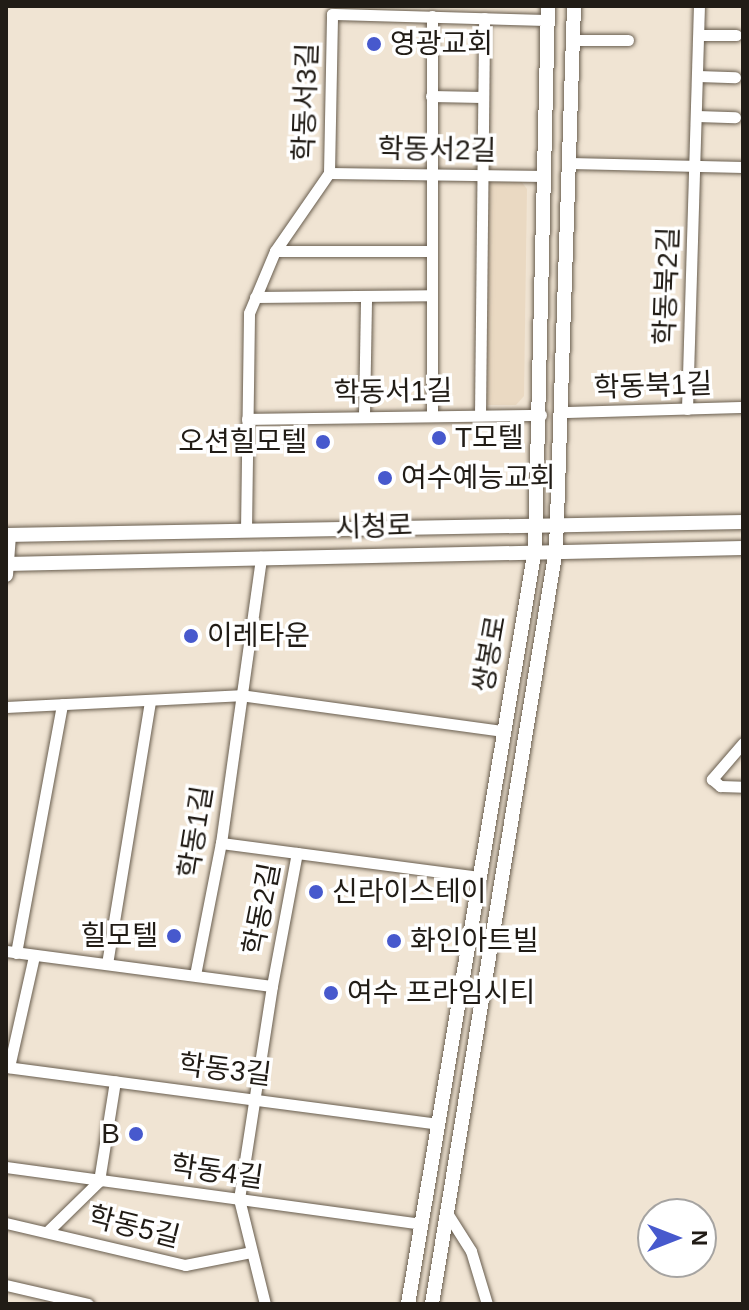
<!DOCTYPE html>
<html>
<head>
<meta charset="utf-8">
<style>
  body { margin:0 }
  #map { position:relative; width:749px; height:1310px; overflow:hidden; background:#f0e4d3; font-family:Arial,"Noto Sans KR",sans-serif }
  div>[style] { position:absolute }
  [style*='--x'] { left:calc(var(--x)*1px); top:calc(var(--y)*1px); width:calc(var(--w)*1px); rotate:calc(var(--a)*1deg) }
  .built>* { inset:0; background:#ead9c2 }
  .roads { filter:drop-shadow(0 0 2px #685d4e) drop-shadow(0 0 2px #685d4e) }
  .minor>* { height:11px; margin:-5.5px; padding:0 5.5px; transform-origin:5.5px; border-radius:5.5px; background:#fff }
  .tertiary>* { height:14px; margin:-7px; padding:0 7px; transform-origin:7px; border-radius:7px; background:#fff }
  .dots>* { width:22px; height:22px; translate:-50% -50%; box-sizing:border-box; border:4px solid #fff; border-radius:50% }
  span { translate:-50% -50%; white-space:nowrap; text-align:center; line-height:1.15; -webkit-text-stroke:7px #fff; paint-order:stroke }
  .poi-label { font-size:28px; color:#211c16 }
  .left { translate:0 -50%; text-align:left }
  .right { translate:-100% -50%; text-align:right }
  .street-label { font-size:28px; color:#211c16 }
  .frame { position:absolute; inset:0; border:8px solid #211c16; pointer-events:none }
  .north { position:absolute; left:637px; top:1198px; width:80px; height:80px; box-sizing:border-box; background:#fff; border:2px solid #a6a4a2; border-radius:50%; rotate:90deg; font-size:22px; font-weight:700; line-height:32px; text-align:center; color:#211c16 }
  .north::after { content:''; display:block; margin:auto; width:28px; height:36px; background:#4759cd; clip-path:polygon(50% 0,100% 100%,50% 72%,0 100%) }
</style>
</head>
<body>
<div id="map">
  <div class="built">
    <div style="clip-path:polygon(489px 181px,521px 181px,527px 189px,524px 396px,516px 405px,487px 405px)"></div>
  </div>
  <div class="roads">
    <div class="minor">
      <div style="--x:432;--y:16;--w:399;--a:90"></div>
      <div style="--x:699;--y:35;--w:37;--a:0"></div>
      <div style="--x:573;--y:40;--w:55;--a:0"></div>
      <div style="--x:698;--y:76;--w:37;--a:2"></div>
      <div style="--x:431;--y:96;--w:51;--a:1.1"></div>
      <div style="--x:697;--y:116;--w:38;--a:2"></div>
      <div style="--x:570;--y:163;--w:173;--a:1.3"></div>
      <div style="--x:329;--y:173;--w:216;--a:0.8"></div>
      <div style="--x:275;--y:251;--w:156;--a:0"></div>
      <div style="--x:255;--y:297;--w:177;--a:-0.6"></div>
      <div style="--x:687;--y:409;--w:403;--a:-88.3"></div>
      <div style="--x:564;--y:412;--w:179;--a:-1.6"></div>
      <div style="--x:480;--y:415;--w:397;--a:-89.4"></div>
      <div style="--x:364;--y:416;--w:120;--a:-89"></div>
      <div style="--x:247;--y:419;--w:294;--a:-0.8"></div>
      <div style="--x:246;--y:530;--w:217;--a:-89.2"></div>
      <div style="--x:249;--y:313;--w:67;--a:-67.2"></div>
      <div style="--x:275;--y:251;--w:95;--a:-55.3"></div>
      <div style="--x:329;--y:173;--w:159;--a:-88.9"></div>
      <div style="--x:332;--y:14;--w:216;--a:1.6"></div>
      <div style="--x:6;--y:707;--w:234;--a:-2.9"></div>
      <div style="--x:240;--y:695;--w:266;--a:7.8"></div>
      <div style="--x:743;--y:743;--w:48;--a:130.7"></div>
      <div style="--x:712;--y:779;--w:11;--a:41"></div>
      <div style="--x:720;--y:786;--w:23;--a:2"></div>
      <div style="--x:221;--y:843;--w:77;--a:7.5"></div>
      <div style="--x:6;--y:951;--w:268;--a:7.5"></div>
      <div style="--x:272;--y:986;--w:135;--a:-79.4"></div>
      <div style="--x:297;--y:853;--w:184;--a:7.5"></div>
      <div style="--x:16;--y:953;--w:253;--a:-79.5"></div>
      <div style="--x:107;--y:964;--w:266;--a:-80.7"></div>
      <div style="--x:195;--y:975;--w:135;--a:-78.9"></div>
      <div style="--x:221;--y:843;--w:289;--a:-82"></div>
      <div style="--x:6;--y:1067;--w:436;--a:7.5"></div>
      <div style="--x:9;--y:1067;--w:114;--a:-77.3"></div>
      <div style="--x:6;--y:1167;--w:419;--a:7.8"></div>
      <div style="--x:447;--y:1213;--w:45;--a:57.7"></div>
      <div style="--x:471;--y:1251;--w:55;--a:73.2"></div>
      <div style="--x:6;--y:1223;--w:184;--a:13.2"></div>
      <div style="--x:185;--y:1265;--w:67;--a:-11.1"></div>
      <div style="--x:48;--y:1231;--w:71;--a:-44.4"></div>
      <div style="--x:99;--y:1181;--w:101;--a:-80.9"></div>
      <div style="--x:6;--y:1285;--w:84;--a:13"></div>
      <div style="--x:265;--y:1304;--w:108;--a:-103.9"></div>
      <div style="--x:239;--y:1199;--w:216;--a:-81.2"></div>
    </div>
    <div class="tertiary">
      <div style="--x:6;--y:535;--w:737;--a:-1.01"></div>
      <div style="--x:6;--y:564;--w:737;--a:-1.24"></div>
      <div style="--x:6;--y:575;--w:40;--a:-85.7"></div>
      <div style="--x:408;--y:1304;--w:766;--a:-80.45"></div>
      <div style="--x:535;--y:549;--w:543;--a:-88.63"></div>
      <div style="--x:432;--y:1304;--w:765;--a:-80.67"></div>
      <div style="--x:556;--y:549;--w:543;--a:-88.1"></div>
    </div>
  </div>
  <div class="dots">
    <div style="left:374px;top:44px;background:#4759cd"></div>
    <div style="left:439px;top:438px;background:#4759cd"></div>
    <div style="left:323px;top:442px;background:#4759cd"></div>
    <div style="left:385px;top:478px;background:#4759cd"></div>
    <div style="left:191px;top:636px;background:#4759cd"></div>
    <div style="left:316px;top:892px;background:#4759cd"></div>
    <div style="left:174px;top:936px;background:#4759cd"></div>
    <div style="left:394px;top:941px;background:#4759cd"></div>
    <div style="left:331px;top:993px;background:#4759cd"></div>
    <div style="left:136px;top:1134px;background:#4759cd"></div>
  </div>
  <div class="poi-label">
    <span class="left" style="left:390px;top:44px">영광교회</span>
    <span class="left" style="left:455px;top:438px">T모텔</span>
    <span class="right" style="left:307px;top:442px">오션힐모텔</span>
    <span class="left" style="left:401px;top:478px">여수예능교회</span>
    <span class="left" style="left:207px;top:636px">이레타운</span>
    <span class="left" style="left:332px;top:892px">신라이스테이</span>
    <span class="right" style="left:158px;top:936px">힐모텔</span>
    <span class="left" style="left:410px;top:941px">화인아트빌</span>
    <span class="left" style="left:347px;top:993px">여수 프라임시티</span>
    <span class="right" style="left:120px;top:1134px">B</span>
  </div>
  <div class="street-label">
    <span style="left:306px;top:102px;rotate:-88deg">학동서3길</span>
    <span style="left:437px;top:150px;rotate:1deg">학동서2길</span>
    <span style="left:667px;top:286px;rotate:-88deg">학동북2길</span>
    <span style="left:653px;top:386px;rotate:-2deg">학동북1길</span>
    <span style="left:393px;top:392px;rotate:-1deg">학동서1길</span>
    <span style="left:374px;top:527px;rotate:-2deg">시청로</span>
    <span style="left:490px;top:654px;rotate:-80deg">쌍봉로</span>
    <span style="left:196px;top:832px;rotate:-81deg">학동1길</span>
    <span style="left:262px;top:909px;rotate:-79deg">학동2길</span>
    <span style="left:225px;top:1070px;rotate:7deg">학동3길</span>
    <span style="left:217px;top:1172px;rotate:8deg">학동4길</span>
    <span style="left:134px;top:1227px;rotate:14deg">학동5길</span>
  </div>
  <div class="frame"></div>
  <div class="north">N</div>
</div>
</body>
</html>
